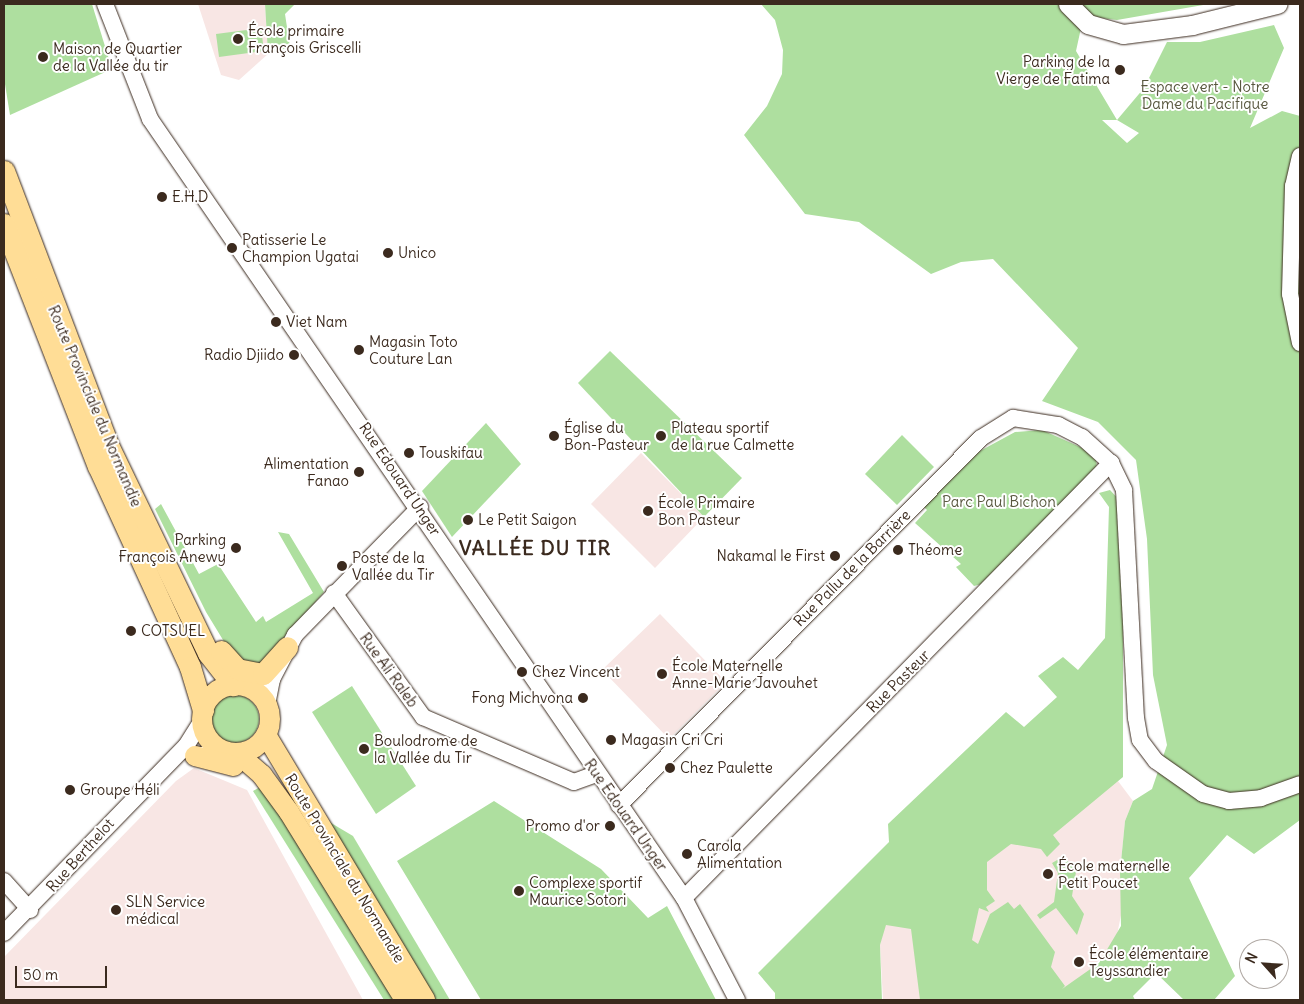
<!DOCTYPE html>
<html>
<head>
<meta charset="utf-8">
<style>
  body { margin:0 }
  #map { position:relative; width:1304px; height:1004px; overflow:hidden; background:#fff; font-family:Delius,sans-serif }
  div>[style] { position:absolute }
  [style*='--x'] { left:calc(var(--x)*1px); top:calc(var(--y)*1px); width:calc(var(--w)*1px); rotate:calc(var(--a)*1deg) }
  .built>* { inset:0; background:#f8e6e4 }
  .green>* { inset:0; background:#aedf9f }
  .round { border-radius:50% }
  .roads { filter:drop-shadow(0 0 1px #3b2a1e) drop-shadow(0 0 1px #3b2a1e) }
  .tertiary>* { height:16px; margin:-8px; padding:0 8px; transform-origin:8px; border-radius:8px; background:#fff }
  .secondary>* { height:19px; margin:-9.5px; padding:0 9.5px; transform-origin:9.5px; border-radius:9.5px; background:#fff }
  .primary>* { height:20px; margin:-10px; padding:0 10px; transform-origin:10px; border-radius:10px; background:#ffdd96 }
  .primary>.ring { margin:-10px; padding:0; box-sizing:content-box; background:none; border:20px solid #ffdd96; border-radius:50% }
  .trunk>* { height:21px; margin:-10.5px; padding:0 10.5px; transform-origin:10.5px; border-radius:10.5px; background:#ffdd96 }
  .dots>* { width:14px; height:14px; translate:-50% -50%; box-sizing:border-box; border:2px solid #fff; border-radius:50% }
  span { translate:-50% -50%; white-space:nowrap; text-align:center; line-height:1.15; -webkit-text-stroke:4px #fff; paint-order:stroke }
  .poi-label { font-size:15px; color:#3b2a1e }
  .left { translate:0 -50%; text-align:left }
  .right { translate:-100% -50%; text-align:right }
  .park-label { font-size:15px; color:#58573e }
  .street-label { font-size:15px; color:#3b2a1e }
  .district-label { font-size:20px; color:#3b2a1e; font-weight:700; letter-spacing:1px }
  .frame { position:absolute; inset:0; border:5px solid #3b2a1e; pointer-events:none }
  .north { position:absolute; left:1239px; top:939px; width:50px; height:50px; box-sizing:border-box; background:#fff; border:1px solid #b1aaa5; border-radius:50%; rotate:296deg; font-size:14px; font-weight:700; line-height:20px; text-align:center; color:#3b2a1e }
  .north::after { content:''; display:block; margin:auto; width:18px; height:22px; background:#3b2a1e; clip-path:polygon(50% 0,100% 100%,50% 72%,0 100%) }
  .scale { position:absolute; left:15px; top:966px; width:92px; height:22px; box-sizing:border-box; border:2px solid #3b2a1e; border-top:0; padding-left:6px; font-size:15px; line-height:18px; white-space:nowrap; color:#3b2a1e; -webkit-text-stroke:4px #fff; paint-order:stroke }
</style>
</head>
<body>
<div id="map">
  <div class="built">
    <div style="clip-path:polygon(198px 4px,265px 4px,268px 54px,239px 80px,221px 75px)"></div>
    <div style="clip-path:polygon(641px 453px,704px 517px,655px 568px,591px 504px)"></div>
    <div style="clip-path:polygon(660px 614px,726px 682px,669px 739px,602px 670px)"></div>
    <div style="clip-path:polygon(1097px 753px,1133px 801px,1125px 821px,1120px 872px,1122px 910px,1116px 940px,1087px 974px,1059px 991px,978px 965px,966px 928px,990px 842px)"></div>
    <div style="clip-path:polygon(194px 768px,247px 790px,363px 1000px,4px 1000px,4px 957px,176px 781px)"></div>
    <div style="clip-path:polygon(892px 880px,949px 1000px,883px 1000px,880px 945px)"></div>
  </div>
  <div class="green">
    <div style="clip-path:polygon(4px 4px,92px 4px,112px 69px,10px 115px,4px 78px)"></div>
    <div style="clip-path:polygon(265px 4px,295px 4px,285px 14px,290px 47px,268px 54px)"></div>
    <div style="clip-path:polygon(evenodd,761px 4px,1209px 4px,1117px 20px,1092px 17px,1081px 28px,1076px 51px,1117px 120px,1144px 88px,1167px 42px,1200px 42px,1274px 25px,1284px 48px,1250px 128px,1282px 111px,1300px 116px,1300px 820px,1254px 854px,1227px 835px,1189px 878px,1235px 976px,1214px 1000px,1184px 1000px,1156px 973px,1133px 996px,1135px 1000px,920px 1000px,911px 929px,886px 925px,880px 945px,882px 1000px,775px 1000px,775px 993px,758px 973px,889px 842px,888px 824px,1006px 712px,1024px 727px,1057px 697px,1038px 676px,1063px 657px,1078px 670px,1105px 638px,1109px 507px,1099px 493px,1110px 490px,1123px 504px,1123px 777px,1053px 835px,1060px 844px,1047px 857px,1041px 849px,1011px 844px,987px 862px,987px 890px,995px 901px,986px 907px,989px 912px,979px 908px,972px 940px,978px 944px,990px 914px,1008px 902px,1014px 909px,1020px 904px,1055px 952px,1051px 967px,1065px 986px,1062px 989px,1099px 963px,1121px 926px,1120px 872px,1125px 821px,1133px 801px,1152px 789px,1167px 745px,1153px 675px,1147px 539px,1136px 460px,1098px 422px,1042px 401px,1078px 348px,993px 259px,961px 262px,931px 274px,859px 222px,805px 214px,744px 135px,767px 106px,782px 74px,783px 50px,775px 20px,761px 4px,1102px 120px,1117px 120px,1139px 133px,1127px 143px,1102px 120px)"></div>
    <div style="clip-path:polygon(261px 28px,264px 51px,219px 57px,216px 34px)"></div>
    <div style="clip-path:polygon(610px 351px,742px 478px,704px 517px,578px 383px)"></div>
    <div style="clip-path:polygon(486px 423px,521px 464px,452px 537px,422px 491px)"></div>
    <div style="clip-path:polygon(1042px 430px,1087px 450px,1096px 457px,1097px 470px,982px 584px,974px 586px,956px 567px,961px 564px,915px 523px,927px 510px,924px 507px,980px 451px,1015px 432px)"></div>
    <div style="clip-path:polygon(902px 435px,934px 467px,897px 505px,865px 474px)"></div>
    <div style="clip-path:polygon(161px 504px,199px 574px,218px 564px,256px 622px,263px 616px,266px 622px,313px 593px,278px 532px,289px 534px,324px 592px,258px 669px,234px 658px,206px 612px,155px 509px)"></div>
    <div style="clip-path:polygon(352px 686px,416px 786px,376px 814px,312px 712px)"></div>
    <div class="round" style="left:211px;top:695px;width:48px;height:48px"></div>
    <div style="clip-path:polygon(260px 787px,289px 823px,396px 1000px,384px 1000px,253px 791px)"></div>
    <div style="clip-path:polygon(494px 801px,601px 869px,648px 918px,667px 906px,716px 1000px,481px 1000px,397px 861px)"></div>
    <div style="clip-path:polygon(321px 817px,353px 836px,450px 1000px,433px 1000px)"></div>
    <div style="clip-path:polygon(1064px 856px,1076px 872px,1072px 896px,1084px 914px,1077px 935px,1056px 908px,1040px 919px,1037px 915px,1054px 902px,1058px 873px,1052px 863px)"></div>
  </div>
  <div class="roads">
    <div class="tertiary">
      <div style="--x:105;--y:4;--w:123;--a:68.6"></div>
      <div style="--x:150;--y:119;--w:944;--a:55.57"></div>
      <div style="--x:684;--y:898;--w:115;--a:62.5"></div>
      <div style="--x:1300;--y:156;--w:31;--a:103"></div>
      <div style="--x:1293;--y:186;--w:108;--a:91.6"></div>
      <div style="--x:1290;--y:294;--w:50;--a:78.5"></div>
      <div style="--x:334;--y:593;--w:153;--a:54.3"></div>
      <div style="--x:423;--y:717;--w:164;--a:23.3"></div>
      <div style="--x:574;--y:782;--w:23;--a:-20"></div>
      <div style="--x:240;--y:685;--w:33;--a:-11"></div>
      <div style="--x:267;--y:705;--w:26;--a:-79"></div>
      <div style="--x:272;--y:679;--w:50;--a:-62.4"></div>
      <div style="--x:295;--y:635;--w:179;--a:-45.7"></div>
      <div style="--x:196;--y:756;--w:26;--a:-11"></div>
      <div style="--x:619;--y:805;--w:515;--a:-45.39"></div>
      <div style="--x:981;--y:438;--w:38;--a:-32"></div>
      <div style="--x:1013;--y:418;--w:46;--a:8.8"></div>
      <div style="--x:1058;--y:425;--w:27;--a:27"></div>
      <div style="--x:1082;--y:437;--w:39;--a:42"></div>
      <div style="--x:1111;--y:463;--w:30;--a:64"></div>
      <div style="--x:1124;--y:490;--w:228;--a:87"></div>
      <div style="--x:1136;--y:718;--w:22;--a:80"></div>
      <div style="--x:1140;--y:740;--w:26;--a:53"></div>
      <div style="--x:1156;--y:761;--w:57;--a:35.1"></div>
      <div style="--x:1203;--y:794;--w:27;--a:15"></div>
      <div style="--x:1229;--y:801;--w:32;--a:-5"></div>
      <div style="--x:1261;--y:798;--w:41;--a:-19.7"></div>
      <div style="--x:4;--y:881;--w:39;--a:48"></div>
      <div style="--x:684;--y:898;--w:610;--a:-45.53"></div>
      <div style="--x:4;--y:933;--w:261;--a:-45.8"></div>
      <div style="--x:186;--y:746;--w:31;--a:-58"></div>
    </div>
    <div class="secondary">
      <div style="--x:1068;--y:4;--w:28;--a:45"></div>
      <div style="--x:1088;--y:24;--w:36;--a:16"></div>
      <div style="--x:1123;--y:34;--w:70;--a:-7.4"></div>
      <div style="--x:1192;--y:25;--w:88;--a:-13.9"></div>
    </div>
    <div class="primary">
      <div class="ring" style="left:202px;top:685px;width:48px;height:48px"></div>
      <div style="--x:266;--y:735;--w:309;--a:59"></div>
      <div style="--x:238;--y:754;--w:32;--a:41"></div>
      <div style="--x:262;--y:775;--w:46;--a:53.9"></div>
      <div style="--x:289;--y:812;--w:221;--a:58.3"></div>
      <div style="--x:195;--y:756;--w:40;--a:14.4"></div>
    </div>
    <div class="trunk">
      <div style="--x:4;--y:171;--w:293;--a:69.2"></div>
      <div style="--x:108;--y:445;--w:231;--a:64.3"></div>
      <div style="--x:208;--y:653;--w:41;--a:52"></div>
      <div style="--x:4;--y:224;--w:260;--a:68.8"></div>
      <div style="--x:98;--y:466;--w:221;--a:65.4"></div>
      <div style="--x:190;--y:667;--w:45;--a:73.2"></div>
      <div style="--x:221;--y:651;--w:24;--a:48"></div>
      <div style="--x:237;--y:669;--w:26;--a:11"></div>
      <div style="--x:263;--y:674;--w:36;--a:-48"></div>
    </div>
  </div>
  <div class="dots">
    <div style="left:238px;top:39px;background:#3b2a1e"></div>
    <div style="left:43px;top:57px;background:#3b2a1e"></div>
    <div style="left:1120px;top:70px;background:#3b2a1e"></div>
    <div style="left:162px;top:197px;background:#3b2a1e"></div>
    <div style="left:232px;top:248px;background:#3b2a1e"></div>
    <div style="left:388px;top:253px;background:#3b2a1e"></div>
    <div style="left:276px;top:322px;background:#3b2a1e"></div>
    <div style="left:359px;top:350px;background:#3b2a1e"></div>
    <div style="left:294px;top:355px;background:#3b2a1e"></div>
    <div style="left:554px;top:436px;background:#3b2a1e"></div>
    <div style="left:661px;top:436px;background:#3b2a1e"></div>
    <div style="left:409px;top:453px;background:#3b2a1e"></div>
    <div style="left:359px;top:472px;background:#3b2a1e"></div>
    <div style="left:648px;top:511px;background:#3b2a1e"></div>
    <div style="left:468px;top:520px;background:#3b2a1e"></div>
    <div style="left:236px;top:548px;background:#3b2a1e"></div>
    <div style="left:898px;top:550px;background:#3b2a1e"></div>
    <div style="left:835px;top:556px;background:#3b2a1e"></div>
    <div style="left:342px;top:566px;background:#3b2a1e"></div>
    <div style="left:131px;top:631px;background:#3b2a1e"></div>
    <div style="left:522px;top:672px;background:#3b2a1e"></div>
    <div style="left:662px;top:674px;background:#3b2a1e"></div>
    <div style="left:583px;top:698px;background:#3b2a1e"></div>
    <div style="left:611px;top:740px;background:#3b2a1e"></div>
    <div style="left:364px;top:749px;background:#3b2a1e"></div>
    <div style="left:670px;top:768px;background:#3b2a1e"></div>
    <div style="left:70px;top:790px;background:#3b2a1e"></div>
    <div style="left:610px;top:826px;background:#3b2a1e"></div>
    <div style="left:687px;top:854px;background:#3b2a1e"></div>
    <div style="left:1048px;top:874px;background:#3b2a1e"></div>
    <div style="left:519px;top:891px;background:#3b2a1e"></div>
    <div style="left:116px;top:910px;background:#3b2a1e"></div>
    <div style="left:1079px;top:962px;background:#3b2a1e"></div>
  </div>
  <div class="poi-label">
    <span class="left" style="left:248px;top:39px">École primaire<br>François Griscelli</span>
    <span class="left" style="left:53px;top:57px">Maison de Quartier<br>de la Vallée du tir</span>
    <span class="right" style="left:1110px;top:70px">Parking de la<br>Vierge de Fatima</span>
    <span class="left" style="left:172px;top:197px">E.H.D</span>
    <span class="left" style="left:242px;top:248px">Patisserie Le<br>Champion Ugatai</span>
    <span class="left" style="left:398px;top:253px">Unico</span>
    <span class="left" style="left:286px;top:322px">Viet Nam</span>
    <span class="left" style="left:369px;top:350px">Magasin Toto<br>Couture Lan</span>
    <span class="right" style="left:284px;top:355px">Radio Djiido</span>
    <span class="left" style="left:564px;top:436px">Église du<br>Bon-Pasteur</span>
    <span class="left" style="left:671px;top:436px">Plateau sportif<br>de la rue Calmette</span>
    <span class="left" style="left:419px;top:453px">Touskifau</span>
    <span class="right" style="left:349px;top:472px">Alimentation<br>Fanao</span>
    <span class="left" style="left:658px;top:511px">École Primaire<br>Bon Pasteur</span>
    <span class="left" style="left:478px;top:520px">Le Petit Saigon</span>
    <span class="right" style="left:226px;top:548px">Parking<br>François Anewy</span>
    <span class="left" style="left:908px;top:550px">Théome</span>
    <span class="right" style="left:825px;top:556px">Nakamal le First</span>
    <span class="left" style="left:352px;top:566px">Poste de la<br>Vallée du Tir</span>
    <span class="left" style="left:141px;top:631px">COTSUEL</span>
    <span class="left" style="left:672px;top:674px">École Maternelle<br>Anne-Marie Javouhet</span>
    <span class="left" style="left:532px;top:672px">Chez Vincent</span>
    <span class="right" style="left:573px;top:698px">Fong Michvona</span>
    <span class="left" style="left:374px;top:749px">Boulodrome de<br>la Vallée du Tir</span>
    <span class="left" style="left:621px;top:740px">Magasin Cri Cri</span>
    <span class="left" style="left:680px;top:768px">Chez Paulette</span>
    <span class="left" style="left:80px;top:790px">Groupe Héli</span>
    <span class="right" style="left:600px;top:826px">Promo d'or</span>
    <span class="left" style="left:697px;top:854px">Carola<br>Alimentation</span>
    <span class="left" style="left:1058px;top:874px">École maternelle<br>Petit Poucet</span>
    <span class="left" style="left:529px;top:891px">Complexe sportif<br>Maurice Sotori</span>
    <span class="left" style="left:126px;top:910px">SLN Service<br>médical</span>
    <span class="left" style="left:1089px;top:962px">École élémentaire<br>Teyssandier</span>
  </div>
  <div class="park-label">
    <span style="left:1205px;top:95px">Espace vert - Notre<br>Dame du Pacifique</span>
    <span style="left:999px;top:502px">Parc Paul Bichon</span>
  </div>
  <div class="street-label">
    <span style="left:95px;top:406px;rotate:67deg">Route Provinciale du Normandie</span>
    <span style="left:400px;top:479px;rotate:56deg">Rue Edouard Unger</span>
    <span style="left:852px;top:568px;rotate:-45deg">Rue Pallu de la Barrière</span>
    <span style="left:389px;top:670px;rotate:54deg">Rue Ali Raleb</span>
    <span style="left:898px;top:681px;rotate:-45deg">Rue Pasteur</span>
    <span style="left:626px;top:815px;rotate:55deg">Rue Edouard Unger</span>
    <span style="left:80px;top:855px;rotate:-48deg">Rue Berthelot</span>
    <span style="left:345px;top:868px;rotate:59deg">Route Provinciale du Normandie</span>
  </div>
  <div class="district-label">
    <span style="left:535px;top:547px">VALLÉE DU TIR</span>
  </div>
  <div class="frame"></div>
  <div class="north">N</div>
  <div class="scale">50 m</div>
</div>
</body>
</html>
